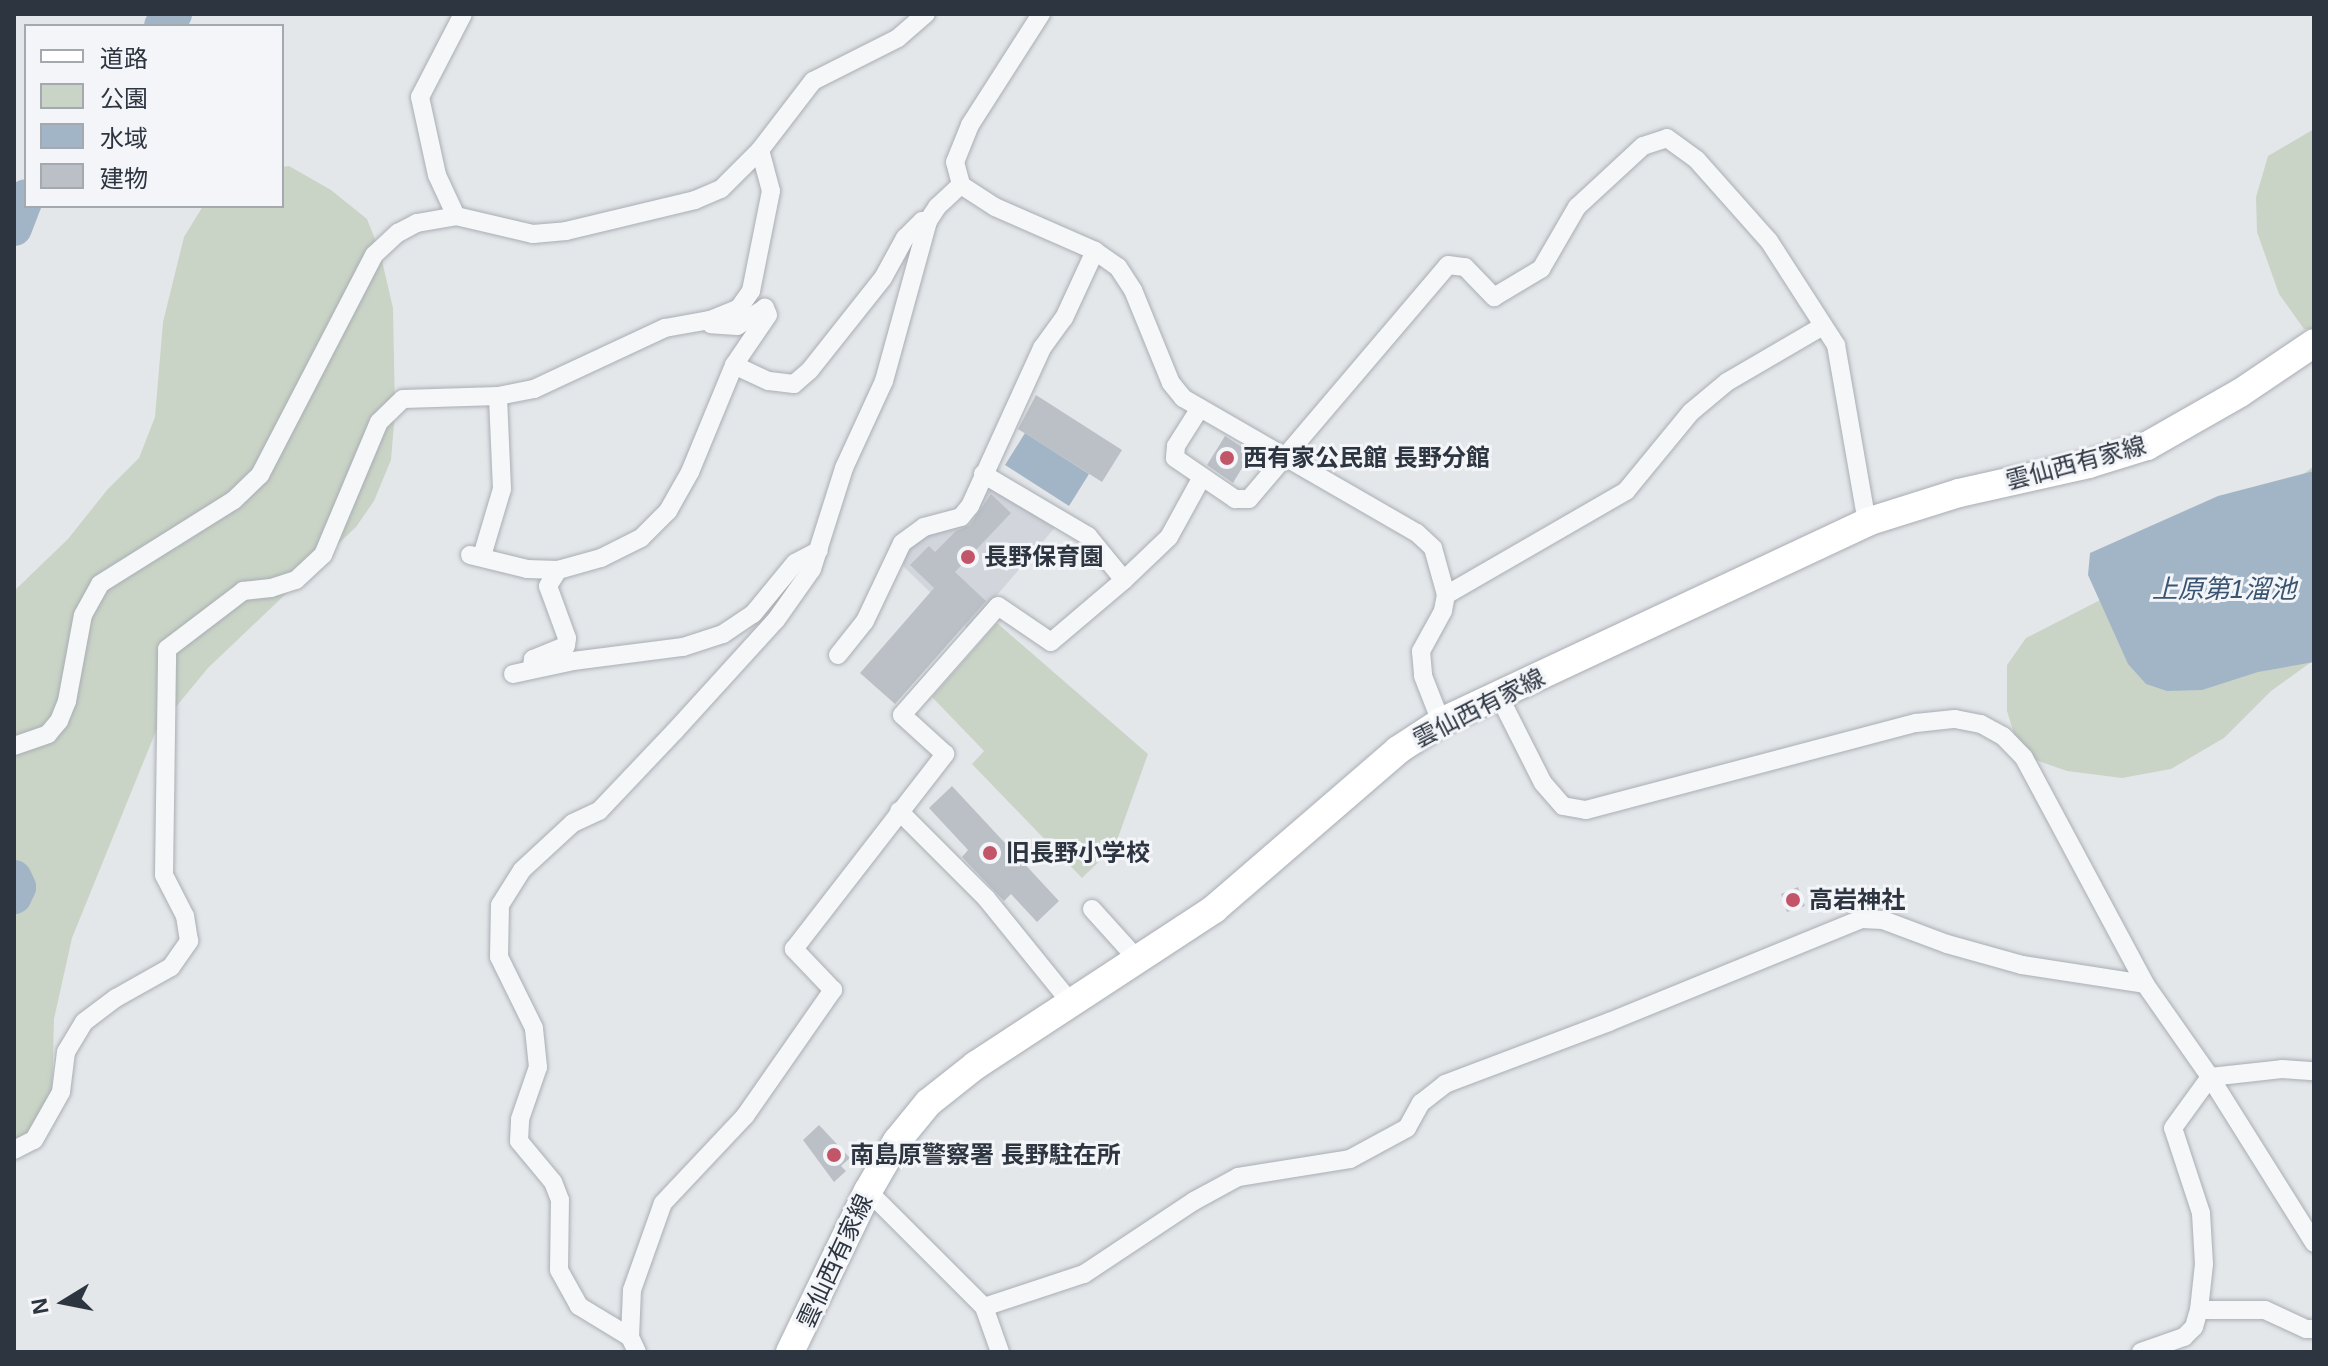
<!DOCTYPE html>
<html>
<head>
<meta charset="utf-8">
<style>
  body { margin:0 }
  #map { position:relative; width:2328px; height:1366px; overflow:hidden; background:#e4e7ea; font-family:Arial,"Noto Sans JP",sans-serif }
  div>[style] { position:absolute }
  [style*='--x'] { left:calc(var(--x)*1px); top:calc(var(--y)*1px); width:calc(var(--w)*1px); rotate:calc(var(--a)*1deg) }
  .built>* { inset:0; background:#d2d6dc }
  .green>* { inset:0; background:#cad4c6 }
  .water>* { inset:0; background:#a2b5c7 }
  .river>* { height:36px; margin:-18px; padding:0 18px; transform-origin:18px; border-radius:18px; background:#a2b5c7 }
  .building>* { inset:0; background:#bbc0c7 }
  .roads { filter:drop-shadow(0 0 2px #a9aeb4) drop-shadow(0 0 2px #a9aeb4) }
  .minor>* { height:18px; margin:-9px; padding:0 9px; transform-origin:9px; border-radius:9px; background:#f6f7f9 }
  .primary>* { height:28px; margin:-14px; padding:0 14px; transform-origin:14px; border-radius:14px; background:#fff }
  .dots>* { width:22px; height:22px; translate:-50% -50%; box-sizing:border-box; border:4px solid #f3f5f8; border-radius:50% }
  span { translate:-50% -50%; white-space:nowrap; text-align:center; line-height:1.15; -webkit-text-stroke:6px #f3f5f8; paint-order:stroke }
  .poi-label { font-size:24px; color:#2d3541; font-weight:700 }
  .left { translate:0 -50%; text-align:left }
  .street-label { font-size:24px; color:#2d3541 }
  .water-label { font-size:26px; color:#3a5572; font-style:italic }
  .frame { position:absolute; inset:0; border:16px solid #2d3541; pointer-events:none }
  .legend { position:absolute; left:24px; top:24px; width:260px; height:184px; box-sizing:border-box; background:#f3f5f8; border:2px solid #a4a8af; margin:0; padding:10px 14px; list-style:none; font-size:24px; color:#2d3541 }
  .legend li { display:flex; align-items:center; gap:16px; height:40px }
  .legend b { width:40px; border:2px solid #a4a8af }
  .north { position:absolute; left:24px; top:1262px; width:80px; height:80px; -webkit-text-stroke:6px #f3f5f8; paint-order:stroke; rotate:260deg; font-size:22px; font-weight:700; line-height:32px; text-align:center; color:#2d3541 }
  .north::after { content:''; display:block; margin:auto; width:28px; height:36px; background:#2d3541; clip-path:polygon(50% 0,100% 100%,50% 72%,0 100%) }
</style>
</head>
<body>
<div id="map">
  <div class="built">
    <div style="clip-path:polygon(994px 486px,1058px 524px,968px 629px,903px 566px,908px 548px,925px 535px,958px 524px)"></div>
  </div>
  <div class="green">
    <div style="clip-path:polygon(2314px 129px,2314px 329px,2304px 329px,2279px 294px,2257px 232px,2256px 197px,2268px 156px)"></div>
    <div style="clip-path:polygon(289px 166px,331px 190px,367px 219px,380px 252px,393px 308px,395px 412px,391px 460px,374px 501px,356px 527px,208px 668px,156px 731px,72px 938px,54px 1019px,52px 1097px,27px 1136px,14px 1143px,14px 591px,68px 539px,107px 490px,139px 458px,155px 417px,163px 322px,184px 237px,203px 206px,282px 206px,282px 167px)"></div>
    <div style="clip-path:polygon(2314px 466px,2314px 660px,2271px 691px,2224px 738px,2171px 769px,2122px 778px,2067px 771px,2030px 758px,2015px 737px,2007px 711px,2007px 665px,2026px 638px,2215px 541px)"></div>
    <div style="clip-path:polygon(997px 623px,1148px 754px,1115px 846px,1082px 878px,972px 764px,984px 751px,932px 697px)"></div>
  </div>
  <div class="water">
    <div style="clip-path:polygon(1025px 433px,1089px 474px,1069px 506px,1005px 465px)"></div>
    <div style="clip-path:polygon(2314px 471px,2314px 662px,2258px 672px,2202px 690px,2167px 691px,2146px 684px,2128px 664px,2088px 575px,2090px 553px,2218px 496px)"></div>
  </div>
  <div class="river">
    <div style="--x:162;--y:26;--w:17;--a:-45"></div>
    <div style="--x:14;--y:228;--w:33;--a:-69"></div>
    <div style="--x:14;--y:878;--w:10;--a:66"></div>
    <div style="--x:18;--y:887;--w:10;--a:114"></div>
  </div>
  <div class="building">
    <div style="clip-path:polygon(1036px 395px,1122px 450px,1102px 482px,1018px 429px)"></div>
    <div style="clip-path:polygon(1225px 436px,1251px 453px,1233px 483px,1207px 465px)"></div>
    <div style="clip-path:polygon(991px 494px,1011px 513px,955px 572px,986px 601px,895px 704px,860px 673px,934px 588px,910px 565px,929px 546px,935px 552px,956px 531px,970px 525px)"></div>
    <div style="clip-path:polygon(952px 786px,1059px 901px,1037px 922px,1011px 894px,1004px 901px,962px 857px,968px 850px,929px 808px)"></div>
    <div style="clip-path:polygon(1798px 887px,1805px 906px,1787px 912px,1781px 894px)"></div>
    <div style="clip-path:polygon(819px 1125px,850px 1158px,841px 1166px,846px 1171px,834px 1182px,803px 1140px)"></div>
  </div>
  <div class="roads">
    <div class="minor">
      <div style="--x:1041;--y:14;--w:132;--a:122.6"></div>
      <div style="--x:970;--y:125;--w:40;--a:112"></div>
      <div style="--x:955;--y:162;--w:24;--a:75"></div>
      <div style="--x:961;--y:185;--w:40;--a:32.9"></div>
      <div style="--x:995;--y:207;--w:109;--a:23.7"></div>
      <div style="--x:1095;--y:251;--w:28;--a:35"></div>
      <div style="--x:1118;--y:267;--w:27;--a:57"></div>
      <div style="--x:1133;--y:290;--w:100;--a:67.8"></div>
      <div style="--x:1171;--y:383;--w:19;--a:51"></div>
      <div style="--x:1183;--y:398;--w:270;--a:30"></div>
      <div style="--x:1417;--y:533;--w:22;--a:43"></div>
      <div style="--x:1433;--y:548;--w:49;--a:74.5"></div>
      <div style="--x:1446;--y:595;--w:16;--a:101"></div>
      <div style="--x:1443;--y:611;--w:46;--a:118.8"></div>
      <div style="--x:1421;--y:651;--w:25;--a:85"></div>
      <div style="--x:1423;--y:676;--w:49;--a:68.6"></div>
      <div style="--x:456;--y:216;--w:45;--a:-114.9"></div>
      <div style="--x:437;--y:175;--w:80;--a:-102.3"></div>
      <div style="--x:420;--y:97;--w:93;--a:-62.6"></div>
      <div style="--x:734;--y:365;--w:38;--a:25"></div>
      <div style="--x:769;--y:381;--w:25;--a:7"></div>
      <div style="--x:794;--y:384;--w:21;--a:-41"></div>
      <div style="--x:810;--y:370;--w:117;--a:-51.6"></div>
      <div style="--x:883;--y:278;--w:46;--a:-61.2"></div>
      <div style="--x:905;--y:238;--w:24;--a:-45"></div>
      <div style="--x:922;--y:221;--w:6;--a:0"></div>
      <div style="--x:1200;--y:408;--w:45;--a:122.3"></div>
      <div style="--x:1176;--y:446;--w:12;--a:95"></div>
      <div style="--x:1175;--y:458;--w:73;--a:34.3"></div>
      <div style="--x:1235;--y:499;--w:14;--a:0"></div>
      <div style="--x:1249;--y:499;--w:307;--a:-49.6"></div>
      <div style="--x:1448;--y:265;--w:17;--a:7"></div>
      <div style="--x:1465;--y:267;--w:42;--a:46"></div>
      <div style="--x:1494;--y:297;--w:55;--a:-30.8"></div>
      <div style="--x:1541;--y:269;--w:72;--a:-59.9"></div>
      <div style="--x:1577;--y:207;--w:90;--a:-42.7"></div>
      <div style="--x:1643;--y:146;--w:25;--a:-18"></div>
      <div style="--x:1667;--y:138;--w:37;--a:36"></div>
      <div style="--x:1697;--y:160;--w:108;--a:48.4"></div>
      <div style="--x:1769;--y:241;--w:124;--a:57.2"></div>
      <div style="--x:1836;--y:345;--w:180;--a:80.1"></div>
      <div style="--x:470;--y:555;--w:59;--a:13.8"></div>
      <div style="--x:527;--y:569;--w:31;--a:2"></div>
      <div style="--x:558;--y:570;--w:45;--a:-15.6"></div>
      <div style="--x:601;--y:558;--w:45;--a:-26.6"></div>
      <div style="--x:641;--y:538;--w:38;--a:-45"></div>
      <div style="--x:668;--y:511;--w:45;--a:-60.6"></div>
      <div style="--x:690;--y:472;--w:116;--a:-67.6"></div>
      <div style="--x:734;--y:365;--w:60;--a:-55.8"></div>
      <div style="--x:768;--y:315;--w:8;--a:-113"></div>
      <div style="--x:765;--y:308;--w:33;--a:147"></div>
      <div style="--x:737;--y:326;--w:26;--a:-176"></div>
      <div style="--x:711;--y:324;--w:4;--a:-104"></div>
      <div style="--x:482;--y:556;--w:70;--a:-73.4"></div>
      <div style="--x:502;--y:489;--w:93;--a:-92.5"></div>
      <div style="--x:1124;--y:580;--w:62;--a:-43.7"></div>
      <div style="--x:1169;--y:537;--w:68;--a:-61.2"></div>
      <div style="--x:1446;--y:595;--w:208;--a:-30"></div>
      <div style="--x:1626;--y:491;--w:102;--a:-50.6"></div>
      <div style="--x:1691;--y:412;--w:47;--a:-39.8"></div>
      <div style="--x:1727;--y:382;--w:111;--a:-30.3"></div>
      <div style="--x:838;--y:655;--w:43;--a:-51.5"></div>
      <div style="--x:865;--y:621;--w:86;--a:-64.6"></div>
      <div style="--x:902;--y:543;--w:27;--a:-36"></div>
      <div style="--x:924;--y:527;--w:38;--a:-15"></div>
      <div style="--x:961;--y:517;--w:14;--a:-51"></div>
      <div style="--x:970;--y:506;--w:174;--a:-65.5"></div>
      <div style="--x:1042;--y:348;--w:37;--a:-54"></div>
      <div style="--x:1064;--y:318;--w:74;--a:-65.2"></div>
      <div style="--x:532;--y:667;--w:8;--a:-83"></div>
      <div style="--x:533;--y:659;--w:35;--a:-22"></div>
      <div style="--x:566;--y:646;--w:8;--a:-83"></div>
      <div style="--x:567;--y:638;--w:55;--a:-110.1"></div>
      <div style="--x:548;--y:586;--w:19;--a:-58"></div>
      <div style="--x:513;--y:674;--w:61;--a:-12.2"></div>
      <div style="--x:573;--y:661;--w:111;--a:-7.3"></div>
      <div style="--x:683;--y:647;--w:42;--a:-18"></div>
      <div style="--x:723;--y:634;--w:36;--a:-34"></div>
      <div style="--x:753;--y:614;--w:66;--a:-50.5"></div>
      <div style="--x:795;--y:563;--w:27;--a:-28"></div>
      <div style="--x:1499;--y:696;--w:97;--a:63.2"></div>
      <div style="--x:1543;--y:783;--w:30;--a:49"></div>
      <div style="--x:1563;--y:806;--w:23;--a:10"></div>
      <div style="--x:1586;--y:810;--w:341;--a:-14.8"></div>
      <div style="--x:1916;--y:723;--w:39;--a:-6"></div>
      <div style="--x:1955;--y:719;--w:26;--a:11"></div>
      <div style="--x:1981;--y:724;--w:25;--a:29"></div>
      <div style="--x:2003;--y:736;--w:30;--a:46"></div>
      <div style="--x:2024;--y:758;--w:256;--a:61.8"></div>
      <div style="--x:2145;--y:984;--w:113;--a:55"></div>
      <div style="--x:2210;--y:1077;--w:196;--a:57.9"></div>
      <div style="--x:14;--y:746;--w:36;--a:-19"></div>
      <div style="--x:48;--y:734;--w:17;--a:-50"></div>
      <div style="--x:59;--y:721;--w:22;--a:-68"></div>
      <div style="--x:67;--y:701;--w:87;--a:-79.5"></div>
      <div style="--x:83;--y:615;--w:35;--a:-61"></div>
      <div style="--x:100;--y:584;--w:158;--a:-32.1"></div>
      <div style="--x:234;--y:500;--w:36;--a:-44"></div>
      <div style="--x:260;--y:475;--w:248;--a:-62.6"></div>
      <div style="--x:374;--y:255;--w:33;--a:-43"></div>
      <div style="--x:398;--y:233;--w:21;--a:-28"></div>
      <div style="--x:417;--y:223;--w:40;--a:-10"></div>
      <div style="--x:456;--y:216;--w:79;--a:13.2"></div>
      <div style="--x:533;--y:234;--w:33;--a:-5"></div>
      <div style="--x:566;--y:231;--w:133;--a:-13.5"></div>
      <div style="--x:695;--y:200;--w:28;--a:-23"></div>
      <div style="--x:721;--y:189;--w:55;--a:-45"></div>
      <div style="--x:760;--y:150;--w:87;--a:-52.5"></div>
      <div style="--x:813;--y:81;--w:95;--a:-26.8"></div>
      <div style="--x:898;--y:38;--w:37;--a:-41"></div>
      <div style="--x:899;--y:811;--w:123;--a:45"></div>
      <div style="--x:986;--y:898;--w:135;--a:51"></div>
      <div style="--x:1092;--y:909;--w:70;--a:47.9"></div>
      <div style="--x:14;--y:1150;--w:22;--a:-27"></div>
      <div style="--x:34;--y:1140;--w:55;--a:-60.6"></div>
      <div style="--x:61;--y:1092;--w:40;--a:-82.9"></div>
      <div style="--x:66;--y:1052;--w:35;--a:-59"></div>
      <div style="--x:84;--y:1022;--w:40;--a:-37"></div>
      <div style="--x:116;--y:998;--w:63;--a:-29.4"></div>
      <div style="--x:171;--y:967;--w:32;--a:-55"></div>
      <div style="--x:189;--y:941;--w:25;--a:-99"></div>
      <div style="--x:185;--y:916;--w:46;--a:-117.1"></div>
      <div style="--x:164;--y:875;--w:226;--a:-89.2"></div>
      <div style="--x:167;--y:649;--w:96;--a:-37.3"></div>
      <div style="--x:243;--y:591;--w:28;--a:-6"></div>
      <div style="--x:271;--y:588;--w:26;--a:-18"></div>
      <div style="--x:296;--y:580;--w:37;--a:-43"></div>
      <div style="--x:323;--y:555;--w:144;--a:-67.2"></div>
      <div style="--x:379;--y:422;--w:33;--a:-44"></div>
      <div style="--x:403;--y:399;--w:95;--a:-1.8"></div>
      <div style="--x:498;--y:396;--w:37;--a:-11"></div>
      <div style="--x:534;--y:389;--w:145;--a:-25"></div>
      <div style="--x:665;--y:328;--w:46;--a:-10.1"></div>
      <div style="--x:710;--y:320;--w:31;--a:-22"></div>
      <div style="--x:739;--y:308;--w:21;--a:-55"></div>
      <div style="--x:751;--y:291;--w:102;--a:-78.7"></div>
      <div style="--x:771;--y:191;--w:42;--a:-105"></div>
      <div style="--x:868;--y:1191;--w:164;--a:45"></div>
      <div style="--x:984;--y:1307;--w:48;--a:70.4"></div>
      <div style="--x:984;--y:1307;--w:105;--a:-18.3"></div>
      <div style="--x:1084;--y:1274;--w:132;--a:-33.6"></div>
      <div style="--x:1194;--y:1201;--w:50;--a:-28.6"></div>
      <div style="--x:1238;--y:1177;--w:113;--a:-9.1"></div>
      <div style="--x:1350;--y:1159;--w:65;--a:-28.5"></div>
      <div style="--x:1407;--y:1128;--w:29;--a:-61"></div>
      <div style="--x:1421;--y:1103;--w:31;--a:-38"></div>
      <div style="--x:1445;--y:1084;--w:175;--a:-20.7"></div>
      <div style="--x:1609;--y:1022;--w:273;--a:-22.2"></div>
      <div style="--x:1862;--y:919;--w:21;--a:3"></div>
      <div style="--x:1883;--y:920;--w:68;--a:20.6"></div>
      <div style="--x:1947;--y:944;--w:78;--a:15.6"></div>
      <div style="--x:2022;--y:965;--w:124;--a:8.8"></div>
      <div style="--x:2199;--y:1310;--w:66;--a:0"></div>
      <div style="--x:2265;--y:1310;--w:45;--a:24.9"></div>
      <div style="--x:2306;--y:1329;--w:8;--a:0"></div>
      <div style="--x:630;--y:1337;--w:47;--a:-87.6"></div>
      <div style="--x:632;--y:1290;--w:92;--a:-70.4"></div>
      <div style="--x:663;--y:1203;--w:120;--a:-46.7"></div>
      <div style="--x:745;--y:1116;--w:154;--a:-55.1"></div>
      <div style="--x:833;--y:990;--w:57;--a:-133.6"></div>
      <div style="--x:794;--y:949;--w:247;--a:-52.2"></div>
      <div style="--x:945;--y:754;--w:58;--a:-137.8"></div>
      <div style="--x:902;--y:715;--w:145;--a:-48.6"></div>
      <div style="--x:998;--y:606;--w:64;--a:34.2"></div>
      <div style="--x:1051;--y:642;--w:96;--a:-40.3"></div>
      <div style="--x:1124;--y:580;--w:57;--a:-129.3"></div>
      <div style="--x:1088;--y:536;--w:122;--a:-149.4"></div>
      <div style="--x:637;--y:1352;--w:17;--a:-115"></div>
      <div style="--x:630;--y:1337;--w:60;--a:-148.7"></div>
      <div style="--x:579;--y:1306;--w:41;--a:-119.1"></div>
      <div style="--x:559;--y:1270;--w:70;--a:-89.2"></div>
      <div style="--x:560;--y:1200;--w:19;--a:-111"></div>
      <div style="--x:553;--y:1182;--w:53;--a:-129.7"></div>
      <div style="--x:519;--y:1141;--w:22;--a:-87"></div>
      <div style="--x:520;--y:1119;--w:55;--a:-70.9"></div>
      <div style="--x:538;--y:1067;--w:39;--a:-96"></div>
      <div style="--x:534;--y:1028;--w:79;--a:-116.2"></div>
      <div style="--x:499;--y:957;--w:52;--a:-88.9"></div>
      <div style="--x:500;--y:905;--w:41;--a:-57.8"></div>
      <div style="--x:522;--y:870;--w:69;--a:-42.7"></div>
      <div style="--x:573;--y:823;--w:29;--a:-25"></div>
      <div style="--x:599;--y:811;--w:109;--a:-46.5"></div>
      <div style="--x:674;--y:732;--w:151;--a:-47.7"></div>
      <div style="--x:776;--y:620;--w:62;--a:-54.8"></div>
      <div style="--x:812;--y:569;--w:106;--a:-72.4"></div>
      <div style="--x:844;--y:468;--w:96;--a:-65.3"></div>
      <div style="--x:884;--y:381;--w:166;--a:-74.6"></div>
      <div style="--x:928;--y:221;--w:17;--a:-57"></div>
      <div style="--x:937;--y:207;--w:33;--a:-43"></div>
      <div style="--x:2141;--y:1352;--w:46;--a:-19.2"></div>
      <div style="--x:2184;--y:1337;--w:14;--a:-45"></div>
      <div style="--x:2194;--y:1327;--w:18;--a:-74"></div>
      <div style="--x:2199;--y:1310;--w:46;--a:-83.8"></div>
      <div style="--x:2204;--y:1264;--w:51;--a:-93.4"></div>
      <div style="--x:2201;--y:1213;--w:89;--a:-108.2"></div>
      <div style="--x:2173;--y:1128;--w:63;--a:-54"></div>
      <div style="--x:2210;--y:1077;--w:72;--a:-6.3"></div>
      <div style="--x:2282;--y:1069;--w:32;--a:4"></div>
    </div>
    <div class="primary">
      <div style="--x:790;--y:1352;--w:179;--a:-64.2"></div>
      <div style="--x:868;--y:1191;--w:58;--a:-59.9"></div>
      <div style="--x:897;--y:1141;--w:49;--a:-50.8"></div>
      <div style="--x:928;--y:1103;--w:61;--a:-38.4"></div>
      <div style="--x:976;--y:1065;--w:285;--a:-33.2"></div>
      <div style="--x:1214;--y:909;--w:243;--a:-40.8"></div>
      <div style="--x:1398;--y:750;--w:51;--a:-33.1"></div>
      <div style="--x:1441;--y:722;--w:471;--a:-25.1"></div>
      <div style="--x:1867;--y:522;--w:96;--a:-17.5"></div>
      <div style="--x:1959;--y:493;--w:133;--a:-12.6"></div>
      <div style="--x:2089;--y:464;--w:61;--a:-17.2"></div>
      <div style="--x:2147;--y:446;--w:107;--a:-29.7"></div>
      <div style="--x:2240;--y:393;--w:89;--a:-34"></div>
    </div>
  </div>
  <div class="dots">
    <div style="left:1227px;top:458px;background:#c35569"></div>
    <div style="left:968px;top:557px;background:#c35569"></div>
    <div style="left:990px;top:853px;background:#c35569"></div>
    <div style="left:1793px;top:900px;background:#c35569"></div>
    <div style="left:834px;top:1155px;background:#c35569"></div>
  </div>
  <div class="poi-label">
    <span class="left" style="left:1243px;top:458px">西有家公民館 長野分館</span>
    <span class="left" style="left:984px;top:557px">長野保育園</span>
    <span class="left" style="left:1006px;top:853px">旧長野小学校</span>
    <span class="left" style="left:1809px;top:900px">高岩神社</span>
    <span class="left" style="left:850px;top:1155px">南島原警察署 長野駐在所</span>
  </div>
  <div class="street-label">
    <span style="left:2076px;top:463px;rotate:-15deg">雲仙西有家線</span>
    <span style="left:1479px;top:708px;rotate:-27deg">雲仙西有家線</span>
    <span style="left:835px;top:1261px;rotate:-65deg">雲仙西有家線</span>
  </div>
  <div class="water-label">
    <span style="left:2224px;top:590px">上原第1溜池</span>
  </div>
  <div class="frame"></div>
  <ul class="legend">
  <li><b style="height:10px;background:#fff"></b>道路</li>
  <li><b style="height:22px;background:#cad4c6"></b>公園</li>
  <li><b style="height:22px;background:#a2b5c7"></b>水域</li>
  <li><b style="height:22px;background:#bbc0c7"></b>建物</li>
  </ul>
  <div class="north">N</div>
</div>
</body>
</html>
